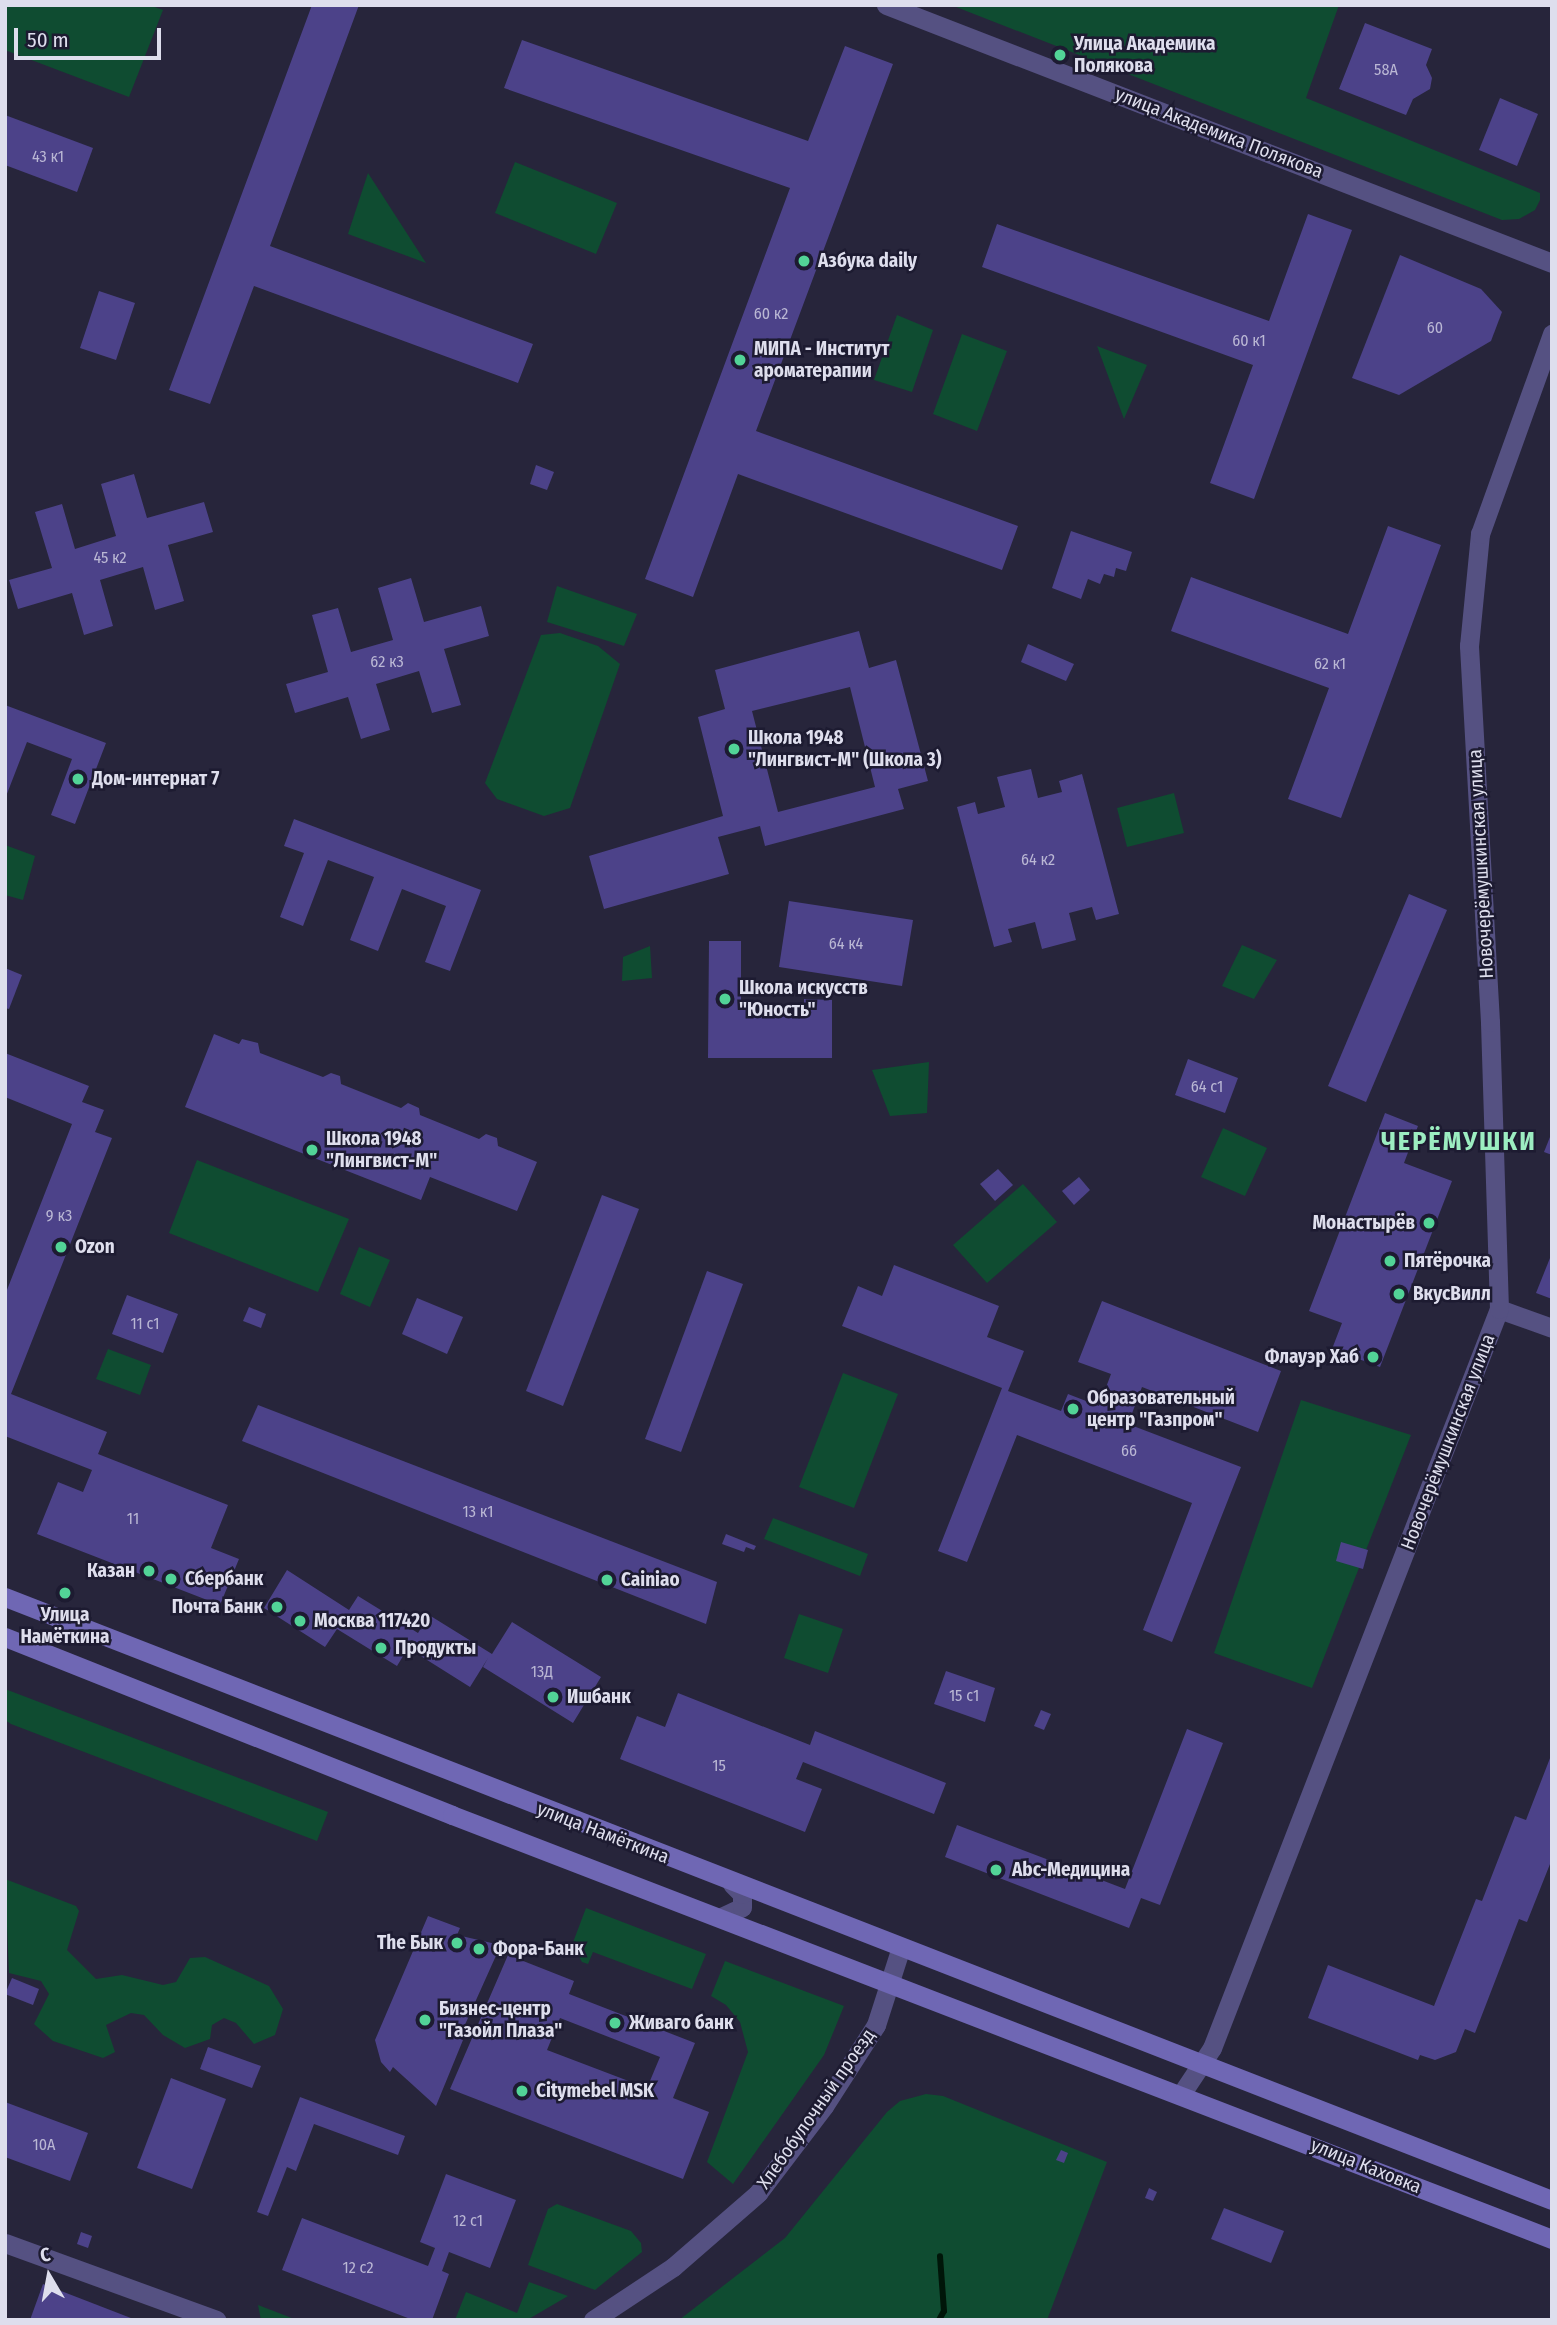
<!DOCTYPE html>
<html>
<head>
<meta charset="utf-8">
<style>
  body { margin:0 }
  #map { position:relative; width:1557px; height:2325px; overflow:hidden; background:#27253b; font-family:"Fira Sans Condensed",sans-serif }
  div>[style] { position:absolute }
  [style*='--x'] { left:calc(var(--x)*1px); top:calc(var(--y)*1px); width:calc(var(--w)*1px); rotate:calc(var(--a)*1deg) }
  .green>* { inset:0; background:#0f4c31 }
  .stream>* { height:6px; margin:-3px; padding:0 3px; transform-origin:3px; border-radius:3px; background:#001609 }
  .building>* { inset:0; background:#4c4289 }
  .minor>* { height:19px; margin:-9.5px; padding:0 9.5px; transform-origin:9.5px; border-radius:9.5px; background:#555182 }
  .tertiary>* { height:19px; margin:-9.5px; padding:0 9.5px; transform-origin:9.5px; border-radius:9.5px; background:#555182 }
  .secondary>* { height:19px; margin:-9.5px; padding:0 9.5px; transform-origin:9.5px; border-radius:9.5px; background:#6f67b4 }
  .dots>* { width:19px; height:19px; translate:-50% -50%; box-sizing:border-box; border:4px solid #1d1b31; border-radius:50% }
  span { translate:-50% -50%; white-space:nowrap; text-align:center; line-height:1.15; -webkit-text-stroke:5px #1d1b31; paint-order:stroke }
  .number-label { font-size:16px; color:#bab7d4 }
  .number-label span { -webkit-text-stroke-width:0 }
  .poi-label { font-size:19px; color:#dedeed; font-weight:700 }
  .left { translate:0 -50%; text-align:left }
  .right { translate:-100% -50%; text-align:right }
  .street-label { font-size:19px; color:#dedeed }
  .district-label { font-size:26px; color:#9cedc1; font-weight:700; letter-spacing:2px }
  .frame { position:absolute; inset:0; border:7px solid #dedeed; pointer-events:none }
  .north { position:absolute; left:14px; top:2241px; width:70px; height:70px; -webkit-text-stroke:5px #1d1b31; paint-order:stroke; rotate:350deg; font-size:19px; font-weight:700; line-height:28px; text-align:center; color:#dedeed }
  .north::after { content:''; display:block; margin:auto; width:24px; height:32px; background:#dedeed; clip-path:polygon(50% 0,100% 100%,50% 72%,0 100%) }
  .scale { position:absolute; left:14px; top:28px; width:147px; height:32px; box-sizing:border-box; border:4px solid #dedeed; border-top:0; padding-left:9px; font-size:21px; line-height:24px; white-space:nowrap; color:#dedeed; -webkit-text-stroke:5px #1d1b31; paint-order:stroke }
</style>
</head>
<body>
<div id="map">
  <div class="green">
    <div style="clip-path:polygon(149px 5px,163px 10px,129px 97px,5px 50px,6px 5px)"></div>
    <div style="clip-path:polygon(951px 5px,1339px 5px,1306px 98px,1540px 193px,1540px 200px,1535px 210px,1519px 219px,1502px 220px)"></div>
    <div style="clip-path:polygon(515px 162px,617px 203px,596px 254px,495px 213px)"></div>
    <div style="clip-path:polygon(368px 173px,426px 263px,348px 234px)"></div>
    <div style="clip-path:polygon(897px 315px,933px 330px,912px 392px,874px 380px)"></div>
    <div style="clip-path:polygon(962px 334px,1007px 351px,977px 431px,933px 414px)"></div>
    <div style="clip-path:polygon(1097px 346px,1147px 365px,1124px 419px)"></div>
    <div style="clip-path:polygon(557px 586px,637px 614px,624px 646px,547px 622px)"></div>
    <div style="clip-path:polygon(560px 633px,598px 646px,620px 664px,570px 808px,544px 816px,497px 799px,485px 783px,541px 635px)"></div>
    <div style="clip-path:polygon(1174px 793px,1184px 833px,1127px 847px,1117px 808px)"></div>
    <div style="clip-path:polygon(5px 845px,35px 856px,23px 900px,5px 895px)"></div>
    <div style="clip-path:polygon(1242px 945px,1277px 960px,1254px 999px,1222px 986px)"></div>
    <div style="clip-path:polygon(650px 946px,652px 978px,622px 981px,623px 957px)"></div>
    <div style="clip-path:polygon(929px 1062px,927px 1113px,890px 1116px,872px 1070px)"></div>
    <div style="clip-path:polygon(1223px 1128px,1267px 1148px,1245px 1196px,1201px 1177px)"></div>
    <div style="clip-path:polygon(197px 1160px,349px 1219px,318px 1292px,169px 1233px)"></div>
    <div style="clip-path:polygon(1023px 1184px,1057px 1222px,987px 1283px,953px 1245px)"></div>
    <div style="clip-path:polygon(359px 1247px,390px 1260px,370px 1307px,340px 1294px)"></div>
    <div style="clip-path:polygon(108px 1349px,151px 1365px,140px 1395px,96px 1379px)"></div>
    <div style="clip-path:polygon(843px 1373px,898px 1394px,854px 1508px,799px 1487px)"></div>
    <div style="clip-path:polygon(1301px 1400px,1411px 1435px,1312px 1688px,1214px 1653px)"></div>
    <div style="clip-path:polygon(773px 1518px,868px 1554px,860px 1576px,764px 1539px)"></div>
    <div style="clip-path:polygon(799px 1614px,843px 1629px,828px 1673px,784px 1658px)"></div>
    <div style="clip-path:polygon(5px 1689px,328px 1812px,317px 1841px,11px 1724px,5px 1720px)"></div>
    <div style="clip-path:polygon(5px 1879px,76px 1906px,79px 1911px,67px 1950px,96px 1979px,122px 1975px,163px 1985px,176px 1982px,190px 1958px,205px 1957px,269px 1986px,283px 2009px,275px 2035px,254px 2044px,236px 2023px,224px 2018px,212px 2025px,210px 2039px,185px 2048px,163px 2035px,144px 2015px,131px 2013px,106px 2025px,115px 2052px,103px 2058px,53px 2041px,34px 2024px,49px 1994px,41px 1981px,9px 1973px)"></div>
    <div style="clip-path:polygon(586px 1908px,706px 1954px,692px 1989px,593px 1952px,588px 1964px,582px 1962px,572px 1945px)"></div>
    <div style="clip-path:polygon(725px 1961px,844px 2006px,824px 2055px,733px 2184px,707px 2162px,748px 2052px,740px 2022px,726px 2005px,711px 1996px)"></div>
    <div style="clip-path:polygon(926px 2094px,943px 2096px,1107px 2162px,1047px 2320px,679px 2320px,785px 2238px,887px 2112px,900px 2101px)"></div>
    <div style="clip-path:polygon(557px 2204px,631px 2231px,641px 2243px,642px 2252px,595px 2290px,528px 2265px,548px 2209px)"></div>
    <div style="clip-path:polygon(529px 2282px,568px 2296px,527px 2320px,455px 2320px,466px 2292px,517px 2313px)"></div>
    <div style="clip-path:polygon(258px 2305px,297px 2320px,261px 2320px)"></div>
  </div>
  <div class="stream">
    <div style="--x:939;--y:2320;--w:10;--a:-61"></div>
    <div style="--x:944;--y:2311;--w:55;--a:-94.2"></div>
  </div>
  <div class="building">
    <div style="clip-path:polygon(312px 5px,359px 5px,270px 246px,533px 344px,518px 383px,254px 286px,210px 404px,169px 390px)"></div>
    <div style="clip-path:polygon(1365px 23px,1432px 49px,1426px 65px,1432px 78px,1430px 89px,1413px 99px,1406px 115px,1339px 89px)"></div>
    <div style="clip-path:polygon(522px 40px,808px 141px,845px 46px,893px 64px,756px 431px,1018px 526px,1002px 570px,738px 474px,693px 597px,645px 579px,790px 188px,504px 88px)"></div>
    <div style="clip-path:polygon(1500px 98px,1538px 114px,1517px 166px,1479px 150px)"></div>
    <div style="clip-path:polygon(5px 115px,93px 148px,77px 192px,5px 165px)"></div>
    <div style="clip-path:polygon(1308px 214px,1352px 230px,1254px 499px,1210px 483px,1253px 365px,982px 267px,997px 224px,1269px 321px)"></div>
    <div style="clip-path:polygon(1400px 255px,1481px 289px,1502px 312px,1491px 341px,1399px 395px,1352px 378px)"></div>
    <div style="clip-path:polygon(99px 291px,135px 303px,116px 360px,80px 348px)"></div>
    <div style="clip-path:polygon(536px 465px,554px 472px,547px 490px,530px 484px)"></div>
    <div style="clip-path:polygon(134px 474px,147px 518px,204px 502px,213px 532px,168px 545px,184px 601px,155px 610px,143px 567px,100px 580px,113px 626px,84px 635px,72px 593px,18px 609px,9px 580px,52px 568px,35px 512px,62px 504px,75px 549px,116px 536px,101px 484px)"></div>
    <div style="clip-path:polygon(1388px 526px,1441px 545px,1341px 818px,1288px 799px,1329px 688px,1171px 631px,1191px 577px,1348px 634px)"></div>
    <div style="clip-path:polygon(1071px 531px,1132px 552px,1126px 571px,1116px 568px,1114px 577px,1104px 574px,1100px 584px,1088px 579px,1081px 599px,1052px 588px)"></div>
    <div style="clip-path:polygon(411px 578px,424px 622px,481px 606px,489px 636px,444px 649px,461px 705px,432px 713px,419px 671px,376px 684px,390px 730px,361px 739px,348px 697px,295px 713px,286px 684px,328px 672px,312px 615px,338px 608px,351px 652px,393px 640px,378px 588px)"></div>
    <div style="clip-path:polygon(evenodd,859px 631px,869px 668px,896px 660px,928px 781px,898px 789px,904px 809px,765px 846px,760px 826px,718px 837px,729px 874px,604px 909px,589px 856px,723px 816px,698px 717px,725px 709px,715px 670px,859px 631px,850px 687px,875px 787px,778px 812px,752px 711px,850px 687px)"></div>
    <div style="clip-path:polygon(1028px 644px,1074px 664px,1066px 681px,1021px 662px)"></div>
    <div style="clip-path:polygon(5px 705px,106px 743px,75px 824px,51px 815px,72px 759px,27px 742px,5px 799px)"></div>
    <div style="clip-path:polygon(1031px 769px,1038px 798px,1062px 792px,1059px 781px,1082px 774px,1119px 914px,1096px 920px,1092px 907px,1069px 913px,1076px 940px,1042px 949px,1035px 922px,1008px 929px,1012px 942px,994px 947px,957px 807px,975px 802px,978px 814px,1005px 807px,997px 777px)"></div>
    <div style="clip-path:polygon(294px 819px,481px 890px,450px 971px,425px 962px,446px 906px,402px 889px,378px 951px,350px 940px,374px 877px,328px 860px,303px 926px,280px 917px,304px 853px,284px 846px)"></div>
    <div style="clip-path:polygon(1409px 894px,1447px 910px,1366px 1102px,1328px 1086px)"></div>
    <div style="clip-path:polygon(789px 901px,913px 920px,902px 986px,779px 967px)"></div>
    <div style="clip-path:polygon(709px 941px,741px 941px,741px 1006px,804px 1006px,804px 999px,832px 1000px,832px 1058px,708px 1058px)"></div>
    <div style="clip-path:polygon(5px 968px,22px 975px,9px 1009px,5px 1008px)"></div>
    <div style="clip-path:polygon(214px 1034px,239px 1044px,242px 1039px,258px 1043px,260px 1053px,323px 1077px,331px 1073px,340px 1076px,341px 1084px,401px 1108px,408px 1103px,419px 1108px,420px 1115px,479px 1139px,486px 1134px,497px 1138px,498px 1146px,537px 1162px,517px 1211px,430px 1177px,421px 1200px,185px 1107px)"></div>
    <div style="clip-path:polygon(5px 1053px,89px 1086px,82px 1102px,104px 1110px,95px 1132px,112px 1138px,11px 1394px,107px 1432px,98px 1454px,228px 1505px,211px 1548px,239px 1559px,220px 1605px,37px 1534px,58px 1482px,83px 1492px,92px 1470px,5px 1436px,5px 1295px,72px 1124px,5px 1097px)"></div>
    <div style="clip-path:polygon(1188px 1059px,1238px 1078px,1225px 1113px,1175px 1095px)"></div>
    <div style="clip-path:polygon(1385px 1113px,1418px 1126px,1404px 1163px,1452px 1181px,1380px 1367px,1332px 1349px,1342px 1323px,1309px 1311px)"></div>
    <div style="clip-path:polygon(1552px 1132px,1552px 1155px,1544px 1152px)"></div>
    <div style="clip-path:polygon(998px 1169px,1013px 1185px,995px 1201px,980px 1184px)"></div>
    <div style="clip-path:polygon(1079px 1177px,1090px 1190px,1074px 1205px,1062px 1191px)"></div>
    <div style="clip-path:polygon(602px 1195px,639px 1209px,563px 1406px,526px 1391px)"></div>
    <div style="clip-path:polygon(1552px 1253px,1552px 1299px,1536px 1293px)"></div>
    <div style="clip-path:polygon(894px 1265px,999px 1306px,987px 1337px,1024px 1351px,1008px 1391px,1061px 1411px,1068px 1394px,1099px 1406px,1111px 1374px,1078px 1362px,1102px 1301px,1281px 1371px,1258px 1432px,1142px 1387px,1128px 1424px,1241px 1467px,1172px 1642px,1143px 1630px,1192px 1503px,1017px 1435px,967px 1562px,938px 1551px,1002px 1388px,842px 1326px,858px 1286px,882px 1296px)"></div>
    <div style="clip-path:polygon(707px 1271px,743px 1284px,681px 1452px,645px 1439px)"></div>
    <div style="clip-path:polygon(127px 1295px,178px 1314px,163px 1353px,112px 1334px)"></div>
    <div style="clip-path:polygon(417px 1298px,463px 1317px,447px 1354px,402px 1334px)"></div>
    <div style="clip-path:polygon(249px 1307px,266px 1314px,261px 1328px,243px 1321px)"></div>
    <div style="clip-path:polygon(258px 1405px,717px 1582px,706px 1624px,242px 1441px)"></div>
    <div style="clip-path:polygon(726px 1534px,756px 1546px,754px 1550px,746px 1547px,744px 1552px,722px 1544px)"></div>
    <div style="clip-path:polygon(1341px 1542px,1368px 1550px,1363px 1569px,1336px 1561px)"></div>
    <div style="clip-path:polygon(287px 1570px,349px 1610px,358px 1596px,418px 1633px,429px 1615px,492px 1654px,512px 1622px,601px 1677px,573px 1723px,483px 1667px,488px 1658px,470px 1687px,408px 1648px,397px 1666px,337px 1629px,325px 1647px,264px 1608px)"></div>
    <div style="clip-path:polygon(946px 1671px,995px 1688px,985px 1722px,934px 1704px)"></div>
    <div style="clip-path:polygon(678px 1693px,810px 1745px,815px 1731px,946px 1783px,934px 1814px,803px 1762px,796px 1779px,822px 1789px,805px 1832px,620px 1759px,637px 1716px,665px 1727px)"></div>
    <div style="clip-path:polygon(1041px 1710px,1051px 1714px,1044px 1730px,1034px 1726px)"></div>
    <div style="clip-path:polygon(1187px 1729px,1223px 1743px,1160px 1905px,1141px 1898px,1129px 1928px,945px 1857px,957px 1825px,1125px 1889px)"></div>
    <div style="clip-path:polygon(1552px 1753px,1552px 1859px,1527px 1922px,1519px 1919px,1475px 2033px,1465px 2029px,1456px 2052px,1435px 2060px,1420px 2055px,1418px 2060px,1308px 2018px,1328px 1965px,1434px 2006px,1476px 1899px,1482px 1901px,1515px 1816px,1526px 1820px)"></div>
    <div style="clip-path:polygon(428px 1916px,460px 1928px,457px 1935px,496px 1944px,499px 1949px,459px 2038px,463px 2040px,436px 2106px,393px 2067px,390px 2072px,381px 2062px,375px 2040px)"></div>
    <div style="clip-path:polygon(evenodd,508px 1955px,574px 1981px,569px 1994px,695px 2043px,673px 2098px,709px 2112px,683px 2179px,450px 2089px,508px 1955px,560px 2018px,660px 2057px,647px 2088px,547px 2050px,560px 2018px)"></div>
    <div style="clip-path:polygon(12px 1978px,39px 1989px,33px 2005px,5px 1994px)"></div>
    <div style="clip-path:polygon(208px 2047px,261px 2066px,252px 2088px,200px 2069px)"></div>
    <div style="clip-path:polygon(171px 2078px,226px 2099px,192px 2189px,137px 2168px)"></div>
    <div style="clip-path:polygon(300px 2097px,405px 2136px,398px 2155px,314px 2124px,296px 2171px,287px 2167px,268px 2216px,257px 2212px)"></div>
    <div style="clip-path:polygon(5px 2102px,88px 2133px,70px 2181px,5px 2157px)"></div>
    <div style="clip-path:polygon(1061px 2150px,1068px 2153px,1064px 2163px,1056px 2160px)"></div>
    <div style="clip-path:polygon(446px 2174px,516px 2200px,490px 2268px,449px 2252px,442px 2271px,449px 2274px,432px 2320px,413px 2320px,282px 2270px,302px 2218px,428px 2266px,435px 2248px,420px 2242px)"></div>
    <div style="clip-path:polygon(1149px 2188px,1157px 2192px,1153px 2201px,1145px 2198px)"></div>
    <div style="clip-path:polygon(1224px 2208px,1284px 2231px,1271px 2263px,1211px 2239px)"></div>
    <div style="clip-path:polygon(81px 2232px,92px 2236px,88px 2248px,77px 2244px)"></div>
    <div style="clip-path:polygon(43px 2284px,136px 2320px,30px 2320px)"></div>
  </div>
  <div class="minor">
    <div style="--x:886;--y:5;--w:714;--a:21.18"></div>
    <div style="--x:1499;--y:1309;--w:56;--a:19.7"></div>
    <div style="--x:721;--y:1917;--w:23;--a:-25"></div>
    <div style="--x:742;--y:1907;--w:13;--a:-90"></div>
    <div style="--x:742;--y:1894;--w:14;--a:-135"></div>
    <div style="--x:5;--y:2243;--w:225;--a:20"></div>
  </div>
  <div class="tertiary">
    <div style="--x:1182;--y:2093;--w:54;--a:-56.3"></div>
    <div style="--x:1212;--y:2048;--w:793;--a:-68.78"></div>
    <div style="--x:1499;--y:1309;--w:287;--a:-91.8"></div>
    <div style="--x:1490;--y:1022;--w:377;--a:-93.2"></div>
    <div style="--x:1469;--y:646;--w:113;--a:-84.4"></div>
    <div style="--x:1480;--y:534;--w:213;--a:-70.2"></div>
    <div style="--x:593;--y:2320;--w:96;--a:-33.5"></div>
    <div style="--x:673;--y:2267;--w:113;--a:-41"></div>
    <div style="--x:758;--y:2193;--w:109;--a:-52.8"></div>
    <div style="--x:824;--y:2106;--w:96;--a:-57.3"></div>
    <div style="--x:876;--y:2025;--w:82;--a:-72.2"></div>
  </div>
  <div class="secondary">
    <div style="--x:5;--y:1597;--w:1660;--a:21.3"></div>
    <div style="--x:5;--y:1637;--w:481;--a:21.7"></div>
    <div style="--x:452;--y:1815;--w:1179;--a:21.08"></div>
  </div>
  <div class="dots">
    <div style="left:1060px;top:55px;background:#52d397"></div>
    <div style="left:804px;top:261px;background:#52d397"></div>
    <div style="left:740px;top:360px;background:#52d397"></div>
    <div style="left:734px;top:749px;background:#52d397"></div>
    <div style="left:78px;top:779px;background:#52d397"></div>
    <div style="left:725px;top:999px;background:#52d397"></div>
    <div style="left:312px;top:1150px;background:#52d397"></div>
    <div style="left:1429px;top:1223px;background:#52d397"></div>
    <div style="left:61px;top:1247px;background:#52d397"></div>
    <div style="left:1390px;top:1261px;background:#52d397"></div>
    <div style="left:1399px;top:1294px;background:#52d397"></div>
    <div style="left:1373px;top:1357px;background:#52d397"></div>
    <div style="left:1073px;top:1409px;background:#52d397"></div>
    <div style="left:149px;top:1571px;background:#52d397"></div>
    <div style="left:171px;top:1579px;background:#52d397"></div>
    <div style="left:607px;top:1580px;background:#52d397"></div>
    <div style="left:65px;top:1593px;background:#52d397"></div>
    <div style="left:277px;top:1607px;background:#52d397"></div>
    <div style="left:300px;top:1621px;background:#52d397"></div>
    <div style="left:381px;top:1648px;background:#52d397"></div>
    <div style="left:553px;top:1697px;background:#52d397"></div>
    <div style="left:996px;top:1870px;background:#52d397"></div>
    <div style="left:457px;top:1943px;background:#52d397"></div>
    <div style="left:479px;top:1949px;background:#52d397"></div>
    <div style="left:425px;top:2020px;background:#52d397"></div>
    <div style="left:615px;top:2023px;background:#52d397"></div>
    <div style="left:522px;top:2091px;background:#52d397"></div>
  </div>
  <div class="number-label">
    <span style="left:1386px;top:70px">58А</span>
    <span style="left:48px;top:157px">43 к1</span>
    <span style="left:771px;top:314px">60 к2</span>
    <span style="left:1435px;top:328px">60</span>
    <span style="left:1249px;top:341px">60 к1</span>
    <span style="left:110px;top:558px">45 к2</span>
    <span style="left:387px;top:662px">62 к3</span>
    <span style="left:1330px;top:664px">62 к1</span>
    <span style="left:1038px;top:860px">64 к2</span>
    <span style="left:846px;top:944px">64 к4</span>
    <span style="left:1207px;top:1087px">64 с1</span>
    <span style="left:59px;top:1216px">9 к3</span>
    <span style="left:145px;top:1324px">11 с1</span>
    <span style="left:1129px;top:1451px">66</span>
    <span style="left:478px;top:1512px">13 к1</span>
    <span style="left:133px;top:1519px">11</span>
    <span style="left:542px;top:1672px">13Д</span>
    <span style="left:964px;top:1696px">15 с1</span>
    <span style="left:719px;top:1766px">15</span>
    <span style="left:44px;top:2145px">10А</span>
    <span style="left:468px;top:2221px">12 с1</span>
    <span style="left:358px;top:2268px">12 с2</span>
  </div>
  <div class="poi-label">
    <span class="left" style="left:1074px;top:55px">Улица Академика<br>Полякова</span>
    <span class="left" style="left:818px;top:261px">Азбука daily</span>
    <span class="left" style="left:754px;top:360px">МИПА - Институт<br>ароматерапии</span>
    <span class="left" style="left:748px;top:749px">Школа 1948<br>"Лингвист-М" (Школа 3)</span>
    <span class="left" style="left:92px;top:779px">Дом-интернат 7</span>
    <span class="left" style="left:739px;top:999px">Школа искусств<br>"Юность"</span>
    <span class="left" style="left:326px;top:1150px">Школа 1948<br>"Лингвист-М"</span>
    <span class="right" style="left:1415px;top:1223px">Монастырёв</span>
    <span class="left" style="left:75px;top:1247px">Ozon</span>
    <span class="left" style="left:1404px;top:1261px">Пятёрочка</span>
    <span class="left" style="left:1413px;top:1294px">ВкусВилл</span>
    <span class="right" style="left:1359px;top:1357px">Флауэр Хаб</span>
    <span class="left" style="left:1087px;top:1409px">Образовательный<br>центр "Газпром"</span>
    <span class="right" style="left:135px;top:1571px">Казан</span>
    <span class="left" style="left:185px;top:1579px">Сбербанк</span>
    <span class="left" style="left:621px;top:1580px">Cainiao</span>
    <span class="right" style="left:263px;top:1607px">Почта Банк</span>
    <span style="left:65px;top:1626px">Улица<br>Намёткина</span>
    <span class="left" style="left:314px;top:1621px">Москва 117420</span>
    <span class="left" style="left:395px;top:1648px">Продукты</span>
    <span class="left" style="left:567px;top:1697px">Ишбанк</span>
    <span class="left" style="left:1012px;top:1870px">Abc-Медицина</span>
    <span class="right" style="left:443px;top:1943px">The Бык</span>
    <span class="left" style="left:493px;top:1949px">Фора-Банк</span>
    <span class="left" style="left:439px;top:2020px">Бизнес-центр<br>"Газойл Плаза"</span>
    <span class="left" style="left:629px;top:2023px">Живаго банк</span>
    <span class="left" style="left:536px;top:2091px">Citymebel MSK</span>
  </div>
  <div class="street-label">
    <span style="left:1219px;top:133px;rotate:21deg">улица Академика Полякова</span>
    <span style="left:1481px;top:864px;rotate:-93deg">Новочерёмушкинская улица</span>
    <span style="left:1448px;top:1442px;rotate:-69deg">Новочерёмушкинская улица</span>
    <span style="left:603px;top:1833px;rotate:21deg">улица Намёткина</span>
    <span style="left:816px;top:2109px;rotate:-55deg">Хлебобулочный проезд</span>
    <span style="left:1366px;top:2166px;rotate:22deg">улица Каховка</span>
  </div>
  <div class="district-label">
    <span style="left:1459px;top:1142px">ЧЕРЁМУШКИ</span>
  </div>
  <div class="frame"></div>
  <div class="north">С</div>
  <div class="scale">50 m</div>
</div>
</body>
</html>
